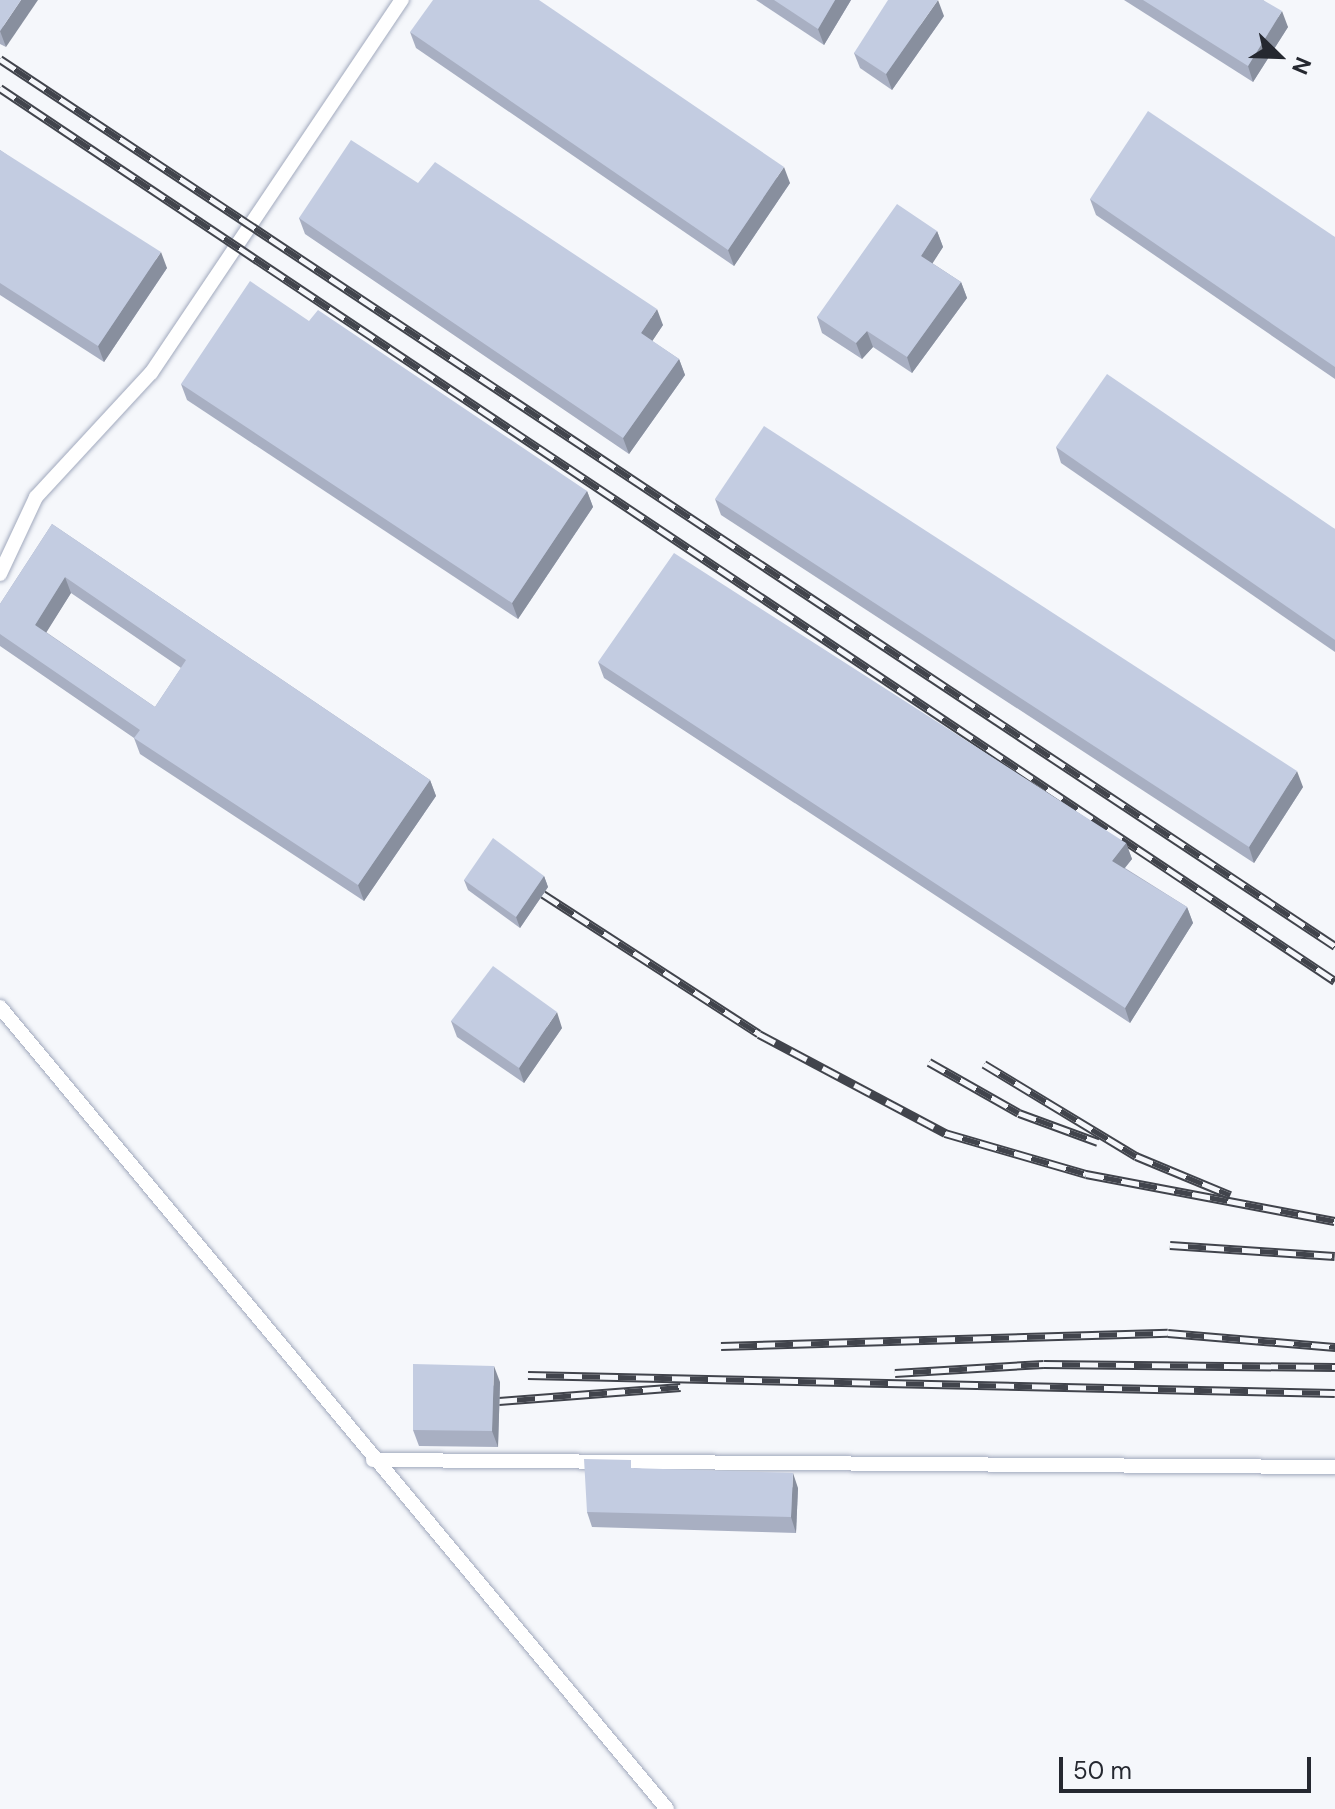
<!DOCTYPE html>
<html>
<head>
<meta charset="utf-8">
<style>
  body { margin:0 }
  #map { position:relative; width:1335px; height:1809px; overflow:hidden; background:#f5f7fb; font-family:"DM Sans",sans-serif }
  div>[style] { position:absolute }
  [style*='--x'] { left:calc(var(--x)*1px); top:calc(var(--y)*1px); width:calc(var(--w)*1px); rotate:calc(var(--a)*1deg) }
  .roads { filter:drop-shadow(0 0 2px #a1a9bd) drop-shadow(0 0 2px #a1a9bd) }
  .service>* { height:14px; margin:-7px; padding:0 7px; transform-origin:7px; border-radius:7px; background:#fff }
  .rail>* { height:9px; margin-top:-4.5px; transform-origin:0; background:repeating-linear-gradient(90deg,#f5f7fb 0 18px,#41444c 0 36px); box-sizing:border-box; border-block:2px solid #41444c }
  .wall>* { inset:0; background:#a8afc2 }
  .shaded-wall>* { inset:0; background:#888f9e }
  .building>* { inset:0; background:#c3cce1 }
  span { translate:-50% -50%; white-space:nowrap; text-align:center; line-height:1.15; -webkit-text-stroke:6px #f5f7fb; paint-order:stroke }
  .north { position:absolute; left:1239px; top:16px; width:80px; height:80px; -webkit-text-stroke:6px #f5f7fb; paint-order:stroke; rotate:113deg; font-size:22px; font-weight:700; line-height:32px; text-align:center; color:#252830 }
  .north::after { content:''; display:block; margin:auto; width:28px; height:36px; background:#252830; clip-path:polygon(50% 0,100% 100%,50% 72%,0 100%) }
  .scale { position:absolute; left:1059px; top:1757px; width:252px; height:36px; box-sizing:border-box; border:4px solid #252830; border-top:0; padding-left:10px; font-size:24px; line-height:28px; white-space:nowrap; color:#252830; -webkit-text-stroke:6px #f5f7fb; paint-order:stroke }
</style>
</head>
<body>
<div id="map">
  <div class="roads">
    <div class="service">
      <div style="--x:0;--y:574;--w:85;--a:-64.9"></div>
      <div style="--x:36;--y:497;--w:169;--a:-47.2"></div>
      <div style="--x:151;--y:373;--w:450;--a:-56.1"></div>
      <div style="--x:0;--y:1007;--w:1043;--a:50.25"></div>
      <div style="--x:373;--y:1460;--w:962;--a:0.42"></div>
    </div>
  </div>
  <div class="rail">
    <div style="--x:0;--y:59;--w:1603;--a:33.6"></div>
    <div style="--x:0;--y:88;--w:1606;--a:33.78"></div>
    <div style="--x:543;--y:894;--w:257;--a:32.9"></div>
    <div style="--x:759;--y:1034;--w:211;--a:28"></div>
    <div style="--x:945;--y:1133;--w:147;--a:16.2"></div>
    <div style="--x:1086;--y:1174;--w:253;--a:10.7"></div>
    <div style="--x:929;--y:1062;--w:103;--a:29.5"></div>
    <div style="--x:1019;--y:1113;--w:84;--a:20.2"></div>
    <div style="--x:984;--y:1064;--w:178;--a:31.2"></div>
    <div style="--x:1136;--y:1156;--w:102;--a:22.5"></div>
    <div style="--x:1170;--y:1245;--w:165;--a:3.8"></div>
    <div style="--x:721;--y:1346;--w:447;--a:-1.7"></div>
    <div style="--x:1168;--y:1333;--w:168;--a:4.8"></div>
    <div style="--x:895;--y:1373;--w:149;--a:-3.5"></div>
    <div style="--x:1044;--y:1364;--w:291;--a:0.6"></div>
    <div style="--x:528;--y:1375;--w:807;--a:1.28"></div>
    <div style="--x:499;--y:1401;--w:182;--a:-4.4"></div>
  </div>
  <div class="wall">
    <div style="clip-path:polygon(0 0,6px 47px,0 44px)"></div>
    <div style="clip-path:polygon(756px 0,851px 0,824px 45px)"></div>
    <div style="clip-path:polygon(1124px 0,1263px 0,1288px 27px,1253px 82px)"></div>
    <div style="clip-path:polygon(944px 16px,892px 90px,860px 68px,854px 53px)"></div>
    <div style="clip-path:polygon(410px 32px,790px 183px,734px 266px,416px 48px)"></div>
    <div style="clip-path:polygon(0 150px,167px 268px,104px 362px,0 295px)"></div>
    <div style="clip-path:polygon(418px 183px,663px 325px,652px 341px,679px 359px,685px 375px,629px 454px,305px 234px,299px 218px)"></div>
    <div style="clip-path:polygon(1090px 199px,1335px 237px,1335px 379px,1096px 215px)"></div>
    <div style="clip-path:polygon(937px 231px,943px 247px,932px 263px,961px 282px,967px 298px,912px 373px,873px 347px,862px 359px,822px 333px,817px 317px)"></div>
    <div style="clip-path:polygon(181px 384px,587px 491px,593px 507px,518px 619px,187px 400px)"></div>
    <div style="clip-path:polygon(1056px 447px,1335px 529px,1335px 652px,1061px 463px)"></div>
    <div style="clip-path:polygon(715px 499px,1303px 787px,1254px 863px,721px 515px)"></div>
    <div style="clip-path:polygon(evenodd,52px 524px,430px 780px,436px 796px,364px 901px,140px 754px,134px 738px,0 646px,0 604px,52px 524px,71px 593px,181px 668px,155px 707px,46px 632px,71px 593px)"></div>
    <div style="clip-path:polygon(598px 662px,1126px 843px,1132px 859px,1125px 868px,1187px 907px,1193px 923px,1130px 1023px,604px 678px)"></div>
    <div style="clip-path:polygon(544px 876px,548px 887px,520px 928px,468px 890px,464px 880px)"></div>
    <div style="clip-path:polygon(451px 1021px,562px 1028px,524px 1083px,457px 1037px)"></div>
    <div style="clip-path:polygon(500px 1382px,498px 1447px,419px 1446px,413px 1430px)"></div>
    <div style="clip-path:polygon(634px 1468px,798px 1488px,796px 1533px,592px 1527px,587px 1512px)"></div>
  </div>
  <div class="shaded-wall">
    <div style="clip-path:polygon(21px 0,38px 0,6px 47px,0 31px)"></div>
    <div style="clip-path:polygon(835px 0,851px 0,824px 45px,818px 29px)"></div>
    <div style="clip-path:polygon(938px 0,944px 16px,892px 90px,886px 74px)"></div>
    <div style="clip-path:polygon(1282px 11px,1288px 27px,1253px 82px,1248px 66px)"></div>
    <div style="clip-path:polygon(784px 167px,790px 183px,734px 266px,728px 250px)"></div>
    <div style="clip-path:polygon(937px 231px,943px 247px,927px 272px,921px 256px)"></div>
    <div style="clip-path:polygon(161px 252px,167px 268px,104px 362px,98px 346px)"></div>
    <div style="clip-path:polygon(961px 282px,967px 298px,912px 373px,907px 357px)"></div>
    <div style="clip-path:polygon(657px 309px,663px 325px,647px 349px,641px 333px)"></div>
    <div style="clip-path:polygon(867px 331px,873px 347px,862px 359px,856px 343px)"></div>
    <div style="clip-path:polygon(679px 359px,685px 375px,629px 454px,623px 438px)"></div>
    <div style="clip-path:polygon(587px 491px,593px 507px,518px 619px,512px 603px)"></div>
    <div style="clip-path:polygon(65px 577px,71px 593px,41px 641px,35px 625px)"></div>
    <div style="clip-path:polygon(1297px 771px,1303px 787px,1254px 863px,1249px 847px)"></div>
    <div style="clip-path:polygon(430px 780px,436px 796px,364px 901px,358px 885px)"></div>
    <div style="clip-path:polygon(1126px 843px,1132px 859px,1118px 876px,1112px 861px)"></div>
    <div style="clip-path:polygon(544px 876px,548px 887px,520px 928px,516px 917px)"></div>
    <div style="clip-path:polygon(1187px 907px,1193px 923px,1130px 1023px,1125px 1008px)"></div>
    <div style="clip-path:polygon(557px 1012px,562px 1028px,524px 1083px,519px 1068px)"></div>
    <div style="clip-path:polygon(494px 1366px,500px 1382px,498px 1447px,492px 1431px)"></div>
    <div style="clip-path:polygon(793px 1473px,798px 1488px,796px 1533px,791px 1517px)"></div>
  </div>
  <div class="building">
    <div style="clip-path:polygon(0 0,21px 0,0 31px)"></div>
    <div style="clip-path:polygon(433px 0,539px 0,784px 167px,728px 250px,410px 32px)"></div>
    <div style="clip-path:polygon(774px 0,835px 0,818px 29px)"></div>
    <div style="clip-path:polygon(888px 0,938px 0,886px 74px,854px 53px)"></div>
    <div style="clip-path:polygon(1143px 0,1263px 0,1282px 11px,1248px 66px)"></div>
    <div style="clip-path:polygon(1148px 111px,1335px 237px,1335px 367px,1090px 199px)"></div>
    <div style="clip-path:polygon(351px 140px,418px 183px,435px 162px,657px 309px,641px 333px,679px 359px,623px 438px,299px 218px)"></div>
    <div style="clip-path:polygon(0 150px,161px 252px,98px 346px,0 283px)"></div>
    <div style="clip-path:polygon(897px 204px,937px 231px,921px 256px,961px 282px,907px 357px,867px 331px,856px 343px,817px 317px)"></div>
    <div style="clip-path:polygon(250px 281px,309px 321px,318px 310px,587px 491px,512px 603px,181px 384px)"></div>
    <div style="clip-path:polygon(1107px 374px,1335px 529px,1335px 640px,1056px 447px)"></div>
    <div style="clip-path:polygon(764px 426px,1297px 771px,1249px 847px,715px 499px)"></div>
    <div style="clip-path:polygon(evenodd,52px 524px,430px 780px,358px 885px,134px 738px,140px 730px,0 634px,0 604px,52px 524px,65px 577px,186px 660px,155px 707px,35px 625px,65px 577px)"></div>
    <div style="clip-path:polygon(674px 553px,1126px 843px,1112px 861px,1187px 907px,1125px 1008px,598px 662px)"></div>
    <div style="clip-path:polygon(493px 838px,544px 876px,516px 917px,464px 880px)"></div>
    <div style="clip-path:polygon(493px 966px,557px 1012px,519px 1068px,451px 1021px)"></div>
    <div style="clip-path:polygon(413px 1364px,494px 1366px,492px 1431px,413px 1430px)"></div>
    <div style="clip-path:polygon(584px 1459px,631px 1460px,631px 1468px,793px 1473px,791px 1517px,587px 1512px)"></div>
  </div>
  <div class="north">N</div>
  <div class="scale">50 m</div>
</div>
</body>
</html>
